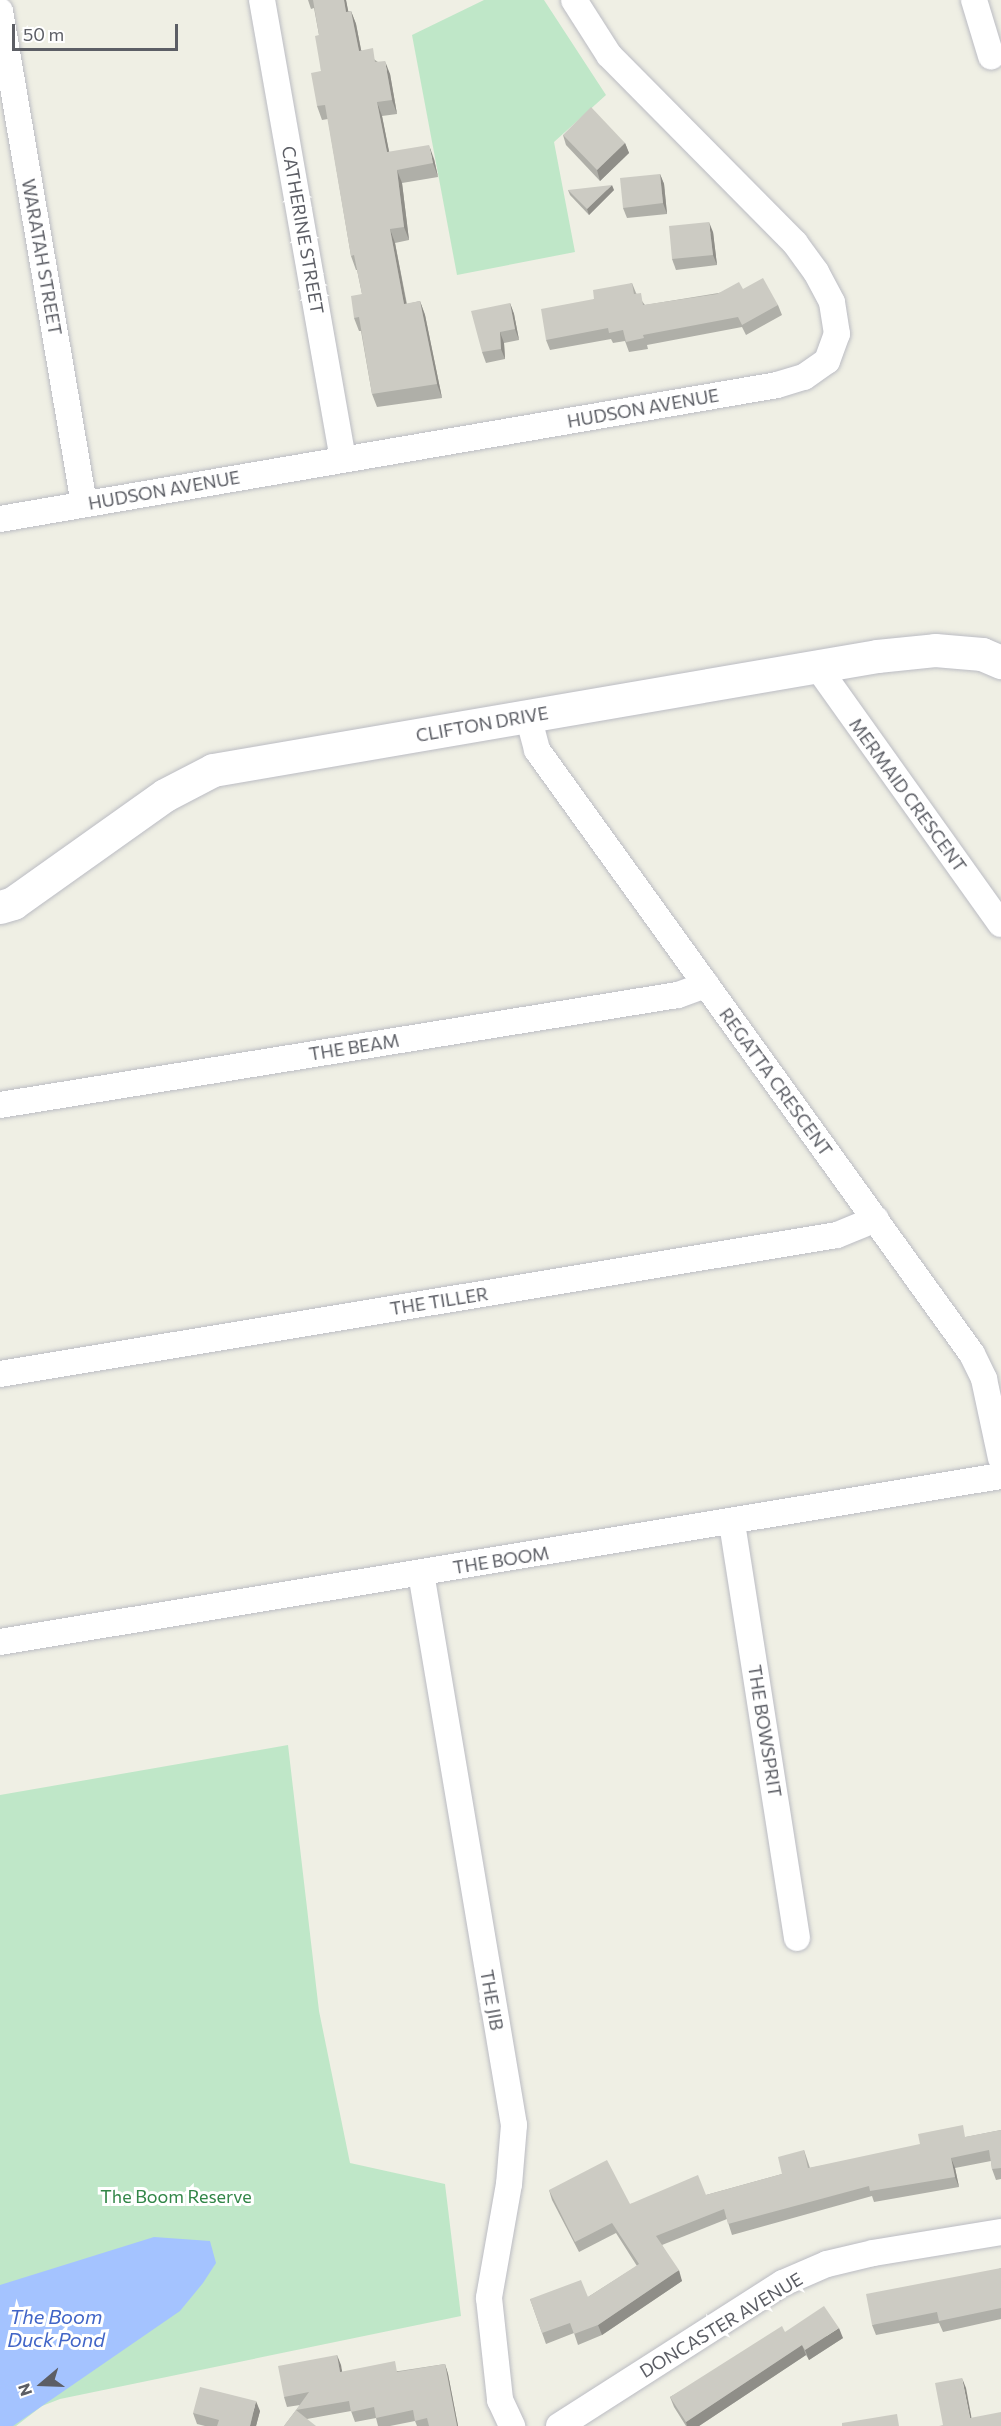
<!DOCTYPE html>
<html>
<head>
<meta charset="utf-8">
<style>
  body { margin:0 }
  #map { position:relative; width:1001px; height:2426px; overflow:hidden; background:#efefe4; font-family:Commissioner,sans-serif }
  div>[style] { position:absolute }
  [style*='--x'] { left:calc(var(--x)*1px); top:calc(var(--y)*1px); width:calc(var(--w)*1px); rotate:calc(var(--a)*1deg) }
  .green>* { inset:0; background:#bfe7c8 }
  .water>* { inset:0; background:#a4c3ff }
  .roads { filter:drop-shadow(0 0 2px #bbbcc3) drop-shadow(0 0 2px #bbbcc3) }
  .street>* { height:26px; margin:-13px; padding:0 13px; transform-origin:13px; border-radius:13px; background:#fff }
  .secondary>* { height:33px; margin:-16.5px; padding:0 16.5px; transform-origin:16.5px; border-radius:16.5px; background:#fff }
  .wall>* { inset:0; background:#afafa8 }
  .shaded-wall>* { inset:0; background:#8f8e88 }
  .building>* { inset:0; background:#cccbc3 }
  span { translate:-50% -50%; white-space:nowrap; text-align:center; line-height:1.15; -webkit-text-stroke:6px #fff; paint-order:stroke }
  .street-label { font-size:18px; color:#5c5e65 }
  .park-label { font-size:18px; color:#328648 }
  .water-label { font-size:20px; color:#4165c7; font-style:italic }
  .north { position:absolute; left:12px; top:2354px; width:60px; height:60px; -webkit-text-stroke:4px #fff; paint-order:stroke; rotate:251deg; font-size:16px; font-weight:700; line-height:24px; text-align:center; color:#5c5e65 }
  .north::after { content:''; display:block; margin:auto; width:21px; height:27px; background:#5c5e65; clip-path:polygon(50% 0,100% 100%,50% 72%,0 100%) }
  .scale { position:absolute; left:12px; top:24px; width:166px; height:27px; box-sizing:border-box; border:3px solid #5c5e65; border-top:0; padding-left:8px; font-size:18px; line-height:21px; white-space:nowrap; color:#5c5e65; -webkit-text-stroke:4px #fff; paint-order:stroke }
</style>
</head>
<body>
<div id="map">
  <div class="green">
    <div style="clip-path:polygon(484px 0,544px 0,606px 95px,554px 142px,575px 252px,457px 275px,412px 35px)"></div>
    <div style="clip-path:polygon(288px 1745px,319px 2011px,350px 2163px,445px 2184px,461px 2316px,60px 2399px,42px 2406px,16px 2426px,0 2426px,0 1795px)"></div>
  </div>
  <div class="water">
    <div style="clip-path:polygon(154px 2237px,210px 2241px,216px 2263px,203px 2283px,180px 2311px,13px 2426px,0 2426px,0 2285px)"></div>
  </div>
  <div class="roads">
    <div class="street">
      <div style="--x:262;--y:0;--w:466;--a:80"></div>
      <div style="--x:974;--y:0;--w:59;--a:73.1"></div>
      <div style="--x:0;--y:11;--w:500;--a:80.33"></div>
      <div style="--x:0;--y:519;--w:788;--a:-9.78"></div>
      <div style="--x:777;--y:385;--w:28;--a:-17"></div>
      <div style="--x:804;--y:377;--w:28;--a:-35"></div>
      <div style="--x:827;--y:361;--w:29;--a:-70"></div>
      <div style="--x:837;--y:334;--w:32;--a:-99"></div>
      <div style="--x:832;--y:302;--w:34;--a:-118"></div>
      <div style="--x:816;--y:272;--w:36;--a:-126"></div>
      <div style="--x:795;--y:243;--w:264;--a:-134.7"></div>
      <div style="--x:609;--y:55;--w:65;--a:-122.5"></div>
      <div style="--x:816;--y:665;--w:318;--a:54.5"></div>
      <div style="--x:528;--y:716;--w:35;--a:75"></div>
      <div style="--x:537;--y:750;--w:744;--a:54.24"></div>
      <div style="--x:972;--y:1354;--w:28;--a:64"></div>
      <div style="--x:984;--y:1379;--w:81;--a:77.9"></div>
      <div style="--x:0;--y:1105;--w:687;--a:-9.22"></div>
      <div style="--x:678;--y:995;--w:30;--a:-20"></div>
      <div style="--x:0;--y:1374;--w:848;--a:-9.43"></div>
      <div style="--x:837;--y:1235;--w:42;--a:-22.3"></div>
      <div style="--x:732;--y:1523;--w:420;--a:81.1"></div>
      <div style="--x:421;--y:1573;--w:560;--a:80.44"></div>
      <div style="--x:514;--y:2125;--w:59;--a:94.8"></div>
      <div style="--x:509;--y:2184;--w:116;--a:100"></div>
      <div style="--x:489;--y:2298;--w:103;--a:83.8"></div>
      <div style="--x:500;--y:2400;--w:29;--a:65"></div>
      <div style="--x:0;--y:1642;--w:1015;--a:-9.42"></div>
      <div style="--x:559;--y:2426;--w:266;--a:-32.6"></div>
      <div style="--x:783;--y:2283;--w:48;--a:-23.4"></div>
      <div style="--x:827;--y:2264;--w:47;--a:-13.4"></div>
      <div style="--x:873;--y:2253;--w:130;--a:-9.3"></div>
    </div>
    <div class="secondary">
      <div style="--x:0;--y:907;--w:14;--a:-17"></div>
      <div style="--x:13;--y:903;--w:186;--a:-35.4"></div>
      <div style="--x:165;--y:795;--w:54;--a:-27.5"></div>
      <div style="--x:213;--y:770;--w:674;--a:-9.74"></div>
      <div style="--x:877;--y:656;--w:58;--a:-5.9"></div>
      <div style="--x:935;--y:650;--w:47;--a:4.9"></div>
      <div style="--x:982;--y:654;--w:21;--a:23"></div>
    </div>
  </div>
  <div class="wall">
    <div style="clip-path:polygon(308px 0,346px 0,348px 11px,351px 11px,356px 24px,361px 50px,378px 62px,390px 74px,397px 114px,382px 116px,389px 152px,434px 159px,438px 177px,402px 183px,409px 240px,395px 243px,407px 304px,420px 301px,425px 315px,442px 398px,377px 407px,372px 394px,361px 331px,359px 331px,354px 318px,362px 294px,357px 270px,356px 270px,351px 256px,328px 119px,322px 120px,317px 106px,321px 71px,319px 35px,314px 8px,311px 9px)"></div>
    <div style="clip-path:polygon(563px 135px,625px 143px,629px 153px,600px 181px,566px 145px)"></div>
    <div style="clip-path:polygon(660px 174px,664px 184px,667px 214px,627px 218px,623px 208px)"></div>
    <div style="clip-path:polygon(568px 190px,614px 190px,589px 215px,570px 195px)"></div>
    <div style="clip-path:polygon(713px 232px,717px 265px,676px 270px,672px 259px)"></div>
    <div style="clip-path:polygon(632px 283px,636px 293px,645px 305px,743px 289px,778px 305px,782px 315px,746px 335px,742px 327px,647px 345px,648px 349px,629px 352px,625px 341px,613px 343px,611px 339px,550px 350px,546px 340px,594px 299px)"></div>
    <div style="clip-path:polygon(510px 303px,514px 314px,519px 340px,504px 343px,505px 359px,486px 363px,482px 352px)"></div>
    <div style="clip-path:polygon(1001px 2130px,1001px 2179px,996px 2180px,992px 2169px,991px 2161px,955px 2168px,959px 2187px,874px 2202px,872px 2196px,732px 2235px,727px 2219px,662px 2245px,682px 2281px,602px 2335px,578px 2345px,574px 2333px,546px 2344px,530px 2299px,588px 2297px,637px 2266px,616px 2233px,579px 2252px,552px 2200px,549px 2190px,630px 2204px,706px 2195px,782px 2174px,804px 2150px,810px 2168px)"></div>
    <div style="clip-path:polygon(1001px 2268px,1001px 2319px,943px 2332px,939px 2323px,876px 2335px,872px 2325px)"></div>
    <div style="clip-path:polygon(785px 2332px,843px 2338px,809px 2360px,806px 2355px,699px 2426px,686px 2426px,674px 2407px,670px 2397px)"></div>
    <div style="clip-path:polygon(337px 2355px,342px 2372px,399px 2371px,445px 2364px,448px 2374px,458px 2426px,417px 2426px,415px 2421px,390px 2426px,378px 2426px,376px 2418px,355px 2422px,351px 2411px,307px 2419px,284px 2426px,300px 2405px,287px 2407px,284px 2397px)"></div>
    <div style="clip-path:polygon(260px 2411px,256px 2426px,205px 2426px,197px 2424px,193px 2413px)"></div>
  </div>
  <div class="shaded-wall">
    <div style="clip-path:polygon(344px 0,346px 0,351px 25px,346px 12px)"></div>
    <div style="clip-path:polygon(351px 11px,356px 24px,364px 65px,359px 51px)"></div>
    <div style="clip-path:polygon(385px 61px,390px 74px,397px 114px,392px 100px)"></div>
    <div style="clip-path:polygon(377px 102px,382px 116px,392px 166px,387px 152px)"></div>
    <div style="clip-path:polygon(625px 143px,629px 153px,600px 181px,597px 170px)"></div>
    <div style="clip-path:polygon(429px 145px,434px 159px,438px 177px,433px 163px)"></div>
    <div style="clip-path:polygon(397px 170px,402px 183px,409px 240px,404px 227px)"></div>
    <div style="clip-path:polygon(660px 174px,664px 184px,667px 214px,663px 203px)"></div>
    <div style="clip-path:polygon(612px 185px,614px 190px,589px 215px,587px 209px)"></div>
    <div style="clip-path:polygon(709px 222px,713px 232px,717px 265px,713px 255px)"></div>
    <div style="clip-path:polygon(390px 229px,395px 243px,409px 318px,404px 304px)"></div>
    <div style="clip-path:polygon(420px 301px,425px 315px,442px 398px,437px 384px)"></div>
    <div style="clip-path:polygon(510px 303px,514px 314px,519px 340px,515px 329px)"></div>
    <div style="clip-path:polygon(500px 332px,504px 343px,505px 359px,501px 349px)"></div>
    <div style="clip-path:polygon(951px 2158px,955px 2168px,959px 2187px,955px 2177px)"></div>
    <div style="clip-path:polygon(679px 2270px,682px 2281px,602px 2335px,598px 2325px)"></div>
    <div style="clip-path:polygon(839px 2328px,843px 2338px,809px 2360px,805px 2350px)"></div>
    <div style="clip-path:polygon(802px 2345px,806px 2355px,699px 2426px,687px 2426px,686px 2422px)"></div>
    <div style="clip-path:polygon(337px 2355px,341px 2365px,344px 2382px,340px 2372px)"></div>
    <div style="clip-path:polygon(445px 2364px,448px 2374px,458px 2426px,457px 2426px)"></div>
    <div style="clip-path:polygon(962px 2378px,966px 2388px,973px 2426px,970px 2418px)"></div>
    <div style="clip-path:polygon(256px 2401px,260px 2411px,256px 2426px,250px 2426px)"></div>
  </div>
  <div class="building">
    <div style="clip-path:polygon(313px 0,344px 0,346px 12px,351px 11px,359px 51px,373px 48px,375px 62px,385px 61px,392px 100px,377px 102px,387px 152px,429px 145px,433px 163px,397px 170px,404px 227px,390px 229px,404px 304px,420px 301px,437px 384px,372px 394px,359px 317px,354px 318px,351px 296px,362px 294px,354px 255px,351px 256px,325px 105px,317px 106px,311px 73px,321px 71px,315px 36px,319px 35px)"></div>
    <div style="clip-path:polygon(591px 107px,625px 143px,597px 170px,563px 135px)"></div>
    <div style="clip-path:polygon(660px 174px,663px 203px,623px 208px,620px 178px)"></div>
    <div style="clip-path:polygon(612px 185px,587px 209px,568px 190px)"></div>
    <div style="clip-path:polygon(709px 222px,713px 255px,672px 259px,669px 226px)"></div>
    <div style="clip-path:polygon(763px 278px,778px 305px,742px 325px,738px 317px,643px 335px,644px 338px,626px 342px,623px 330px,609px 333px,608px 328px,546px 340px,541px 309px,594px 299px,593px 290px,632px 283px,634px 294px,641px 293px,643px 305px,717px 294px,739px 282px,743px 289px)"></div>
    <div style="clip-path:polygon(510px 303px,515px 329px,500px 332px,501px 349px,482px 352px,471px 311px)"></div>
    <div style="clip-path:polygon(963px 2125px,965px 2137px,1001px 2130px,1001px 2168px,992px 2169px,989px 2150px,951px 2158px,955px 2177px,870px 2191px,869px 2186px,728px 2224px,724px 2209px,656px 2236px,679px 2270px,598px 2325px,574px 2334px,570px 2323px,542px 2333px,530px 2299px,581px 2280px,588px 2297px,639px 2264px,612px 2223px,575px 2242px,549px 2190px,607px 2160px,630px 2204px,698px 2175px,706px 2195px,782px 2174px,778px 2157px,804px 2150px,808px 2168px,920px 2144px,918px 2134px)"></div>
    <div style="clip-path:polygon(1001px 2268px,1001px 2308px,939px 2321px,937px 2312px,872px 2325px,866px 2294px)"></div>
    <div style="clip-path:polygon(824px 2306px,839px 2328px,805px 2350px,802px 2345px,686px 2422px,670px 2397px,782px 2326px,785px 2332px)"></div>
    <div style="clip-path:polygon(337px 2355px,340px 2372px,395px 2361px,397px 2372px,445px 2364px,457px 2426px,429px 2426px,427px 2418px,415px 2421px,413px 2410px,376px 2418px,374px 2407px,351px 2412px,349px 2401px,296px 2410px,309px 2392px,284px 2397px,278px 2366px)"></div>
    <div style="clip-path:polygon(962px 2378px,970px 2418px,1001px 2412px,1001px 2426px,939px 2426px,943px 2425px,935px 2383px)"></div>
    <div style="clip-path:polygon(200px 2387px,256px 2401px,250px 2426px,217px 2426px,219px 2420px,193px 2413px)"></div>
    <div style="clip-path:polygon(296px 2410px,316px 2426px,284px 2426px)"></div>
    <div style="clip-path:polygon(897px 2414px,899px 2426px,842px 2426px,842px 2423px)"></div>
  </div>
  <div class="street-label">
    <span style="left:303px;top:230px;rotate:80deg">CATHERINE STREET</span>
    <span style="left:42px;top:257px;rotate:80deg">WARATAH STREET</span>
    <span style="left:643px;top:408px;rotate:-10deg">HUDSON AVENUE</span>
    <span style="left:164px;top:490px;rotate:-10deg">HUDSON AVENUE</span>
    <span style="left:482px;top:724px;rotate:-10deg">CLIFTON DRIVE</span>
    <span style="left:908px;top:795px;rotate:54deg">MERMAID CRESCENT</span>
    <span style="left:354px;top:1047px;rotate:-9deg">THE BEAM</span>
    <span style="left:776px;top:1082px;rotate:54deg">REGATTA CRESCENT</span>
    <span style="left:439px;top:1301px;rotate:-9deg">THE TILLER</span>
    <span style="left:501px;top:1560px;rotate:-9deg">THE BOOM</span>
    <span style="left:765px;top:1731px;rotate:81deg">THE BOWSPRIT</span>
    <span style="left:492px;top:2000px;rotate:80deg">THE JIB</span>
    <span style="left:721px;top:2325px;rotate:-31deg">DONCASTER AVENUE</span>
  </div>
  <div class="park-label">
    <span style="left:176px;top:2196px">The Boom Reserve</span>
  </div>
  <div class="water-label">
    <span style="left:56px;top:2328px">The Boom<br>Duck Pond</span>
  </div>
  <div class="north">N</div>
  <div class="scale">50 m</div>
</div>
</body>
</html>
